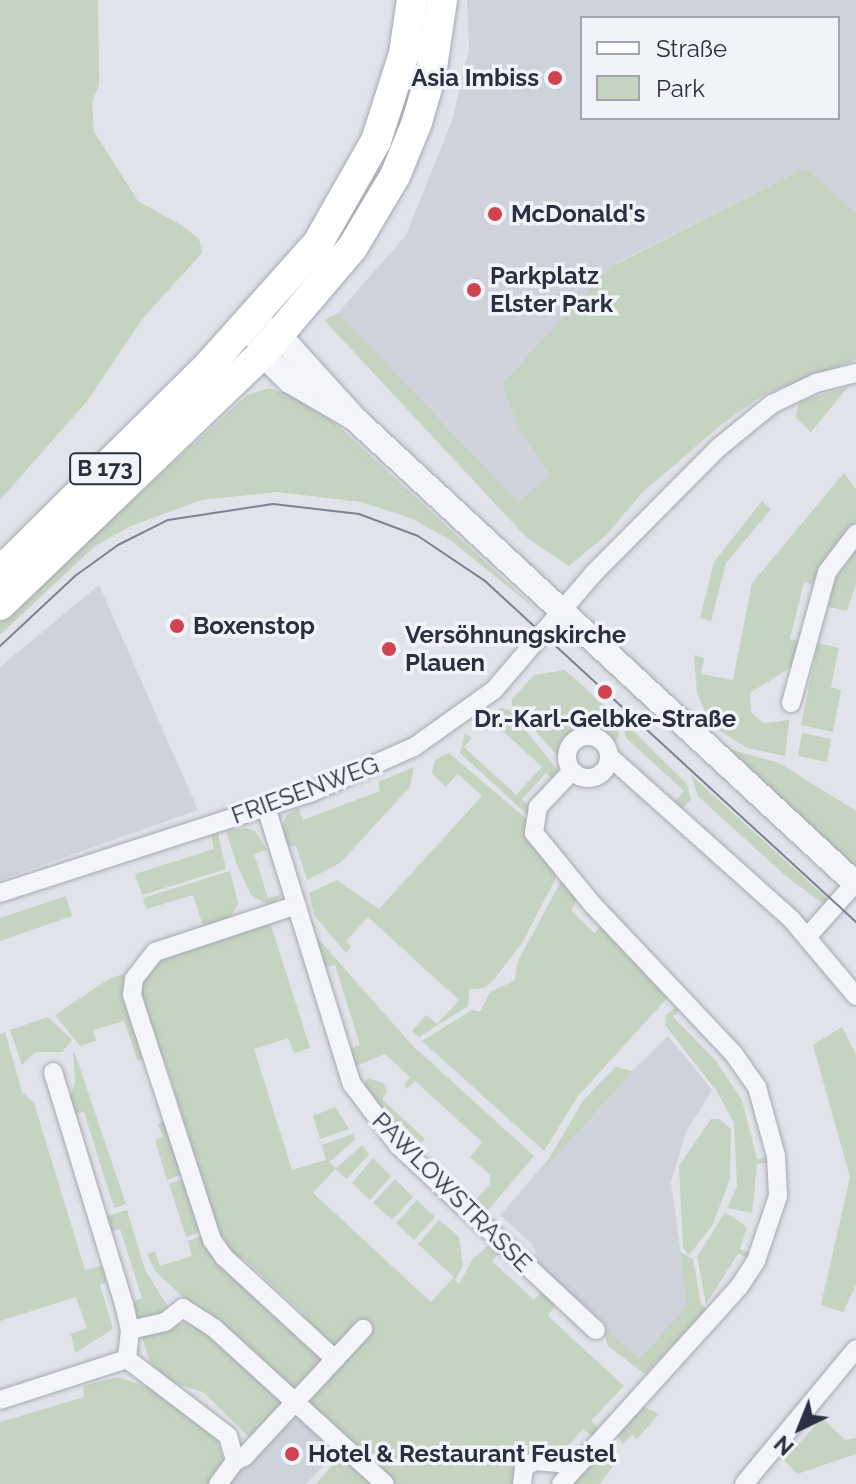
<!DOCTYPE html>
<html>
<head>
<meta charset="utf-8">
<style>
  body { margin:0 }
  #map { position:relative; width:856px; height:1484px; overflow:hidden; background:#e0e3e9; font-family:Raleway,sans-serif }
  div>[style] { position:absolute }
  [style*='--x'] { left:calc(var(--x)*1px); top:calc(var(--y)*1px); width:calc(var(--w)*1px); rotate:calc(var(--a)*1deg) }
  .built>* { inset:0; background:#ced2db }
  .green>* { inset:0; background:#c5d3c1 }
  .roads { filter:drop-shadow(0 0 2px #a5aab3) drop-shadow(0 0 2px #a5aab3) }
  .minor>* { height:18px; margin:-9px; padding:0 9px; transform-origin:9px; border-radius:9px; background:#f3f5f8 }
  .minor>.ring { margin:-9px; padding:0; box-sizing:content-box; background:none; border:18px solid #f3f5f8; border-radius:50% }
  .tertiary>* { height:24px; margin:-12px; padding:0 12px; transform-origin:12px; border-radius:12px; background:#f3f5f8 }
  .primary>* { height:30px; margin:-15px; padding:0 15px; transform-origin:15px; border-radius:15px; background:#fff }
  .tram>* { height:2px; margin:-1px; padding:0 1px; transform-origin:1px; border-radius:1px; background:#7a8293 }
  .dots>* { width:22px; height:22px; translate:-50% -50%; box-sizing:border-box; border:4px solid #f0f3f7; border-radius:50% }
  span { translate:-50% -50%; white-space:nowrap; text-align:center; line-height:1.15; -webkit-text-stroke:7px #f0f3f7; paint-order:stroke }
  .shield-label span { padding:2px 6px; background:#f0f3f7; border:2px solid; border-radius:6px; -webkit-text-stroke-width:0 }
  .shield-label { font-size:22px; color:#293041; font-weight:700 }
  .poi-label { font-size:24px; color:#293041; font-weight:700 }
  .right { translate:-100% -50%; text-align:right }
  .left { translate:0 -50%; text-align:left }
  .street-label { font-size:24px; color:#293041 }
  .legend { position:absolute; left:580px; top:16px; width:260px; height:104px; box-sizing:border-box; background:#f0f3f7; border:2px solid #a0a5ae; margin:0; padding:10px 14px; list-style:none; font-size:24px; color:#293041 }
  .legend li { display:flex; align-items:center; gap:16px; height:40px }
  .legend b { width:40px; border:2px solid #a0a5ae }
  .north { position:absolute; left:760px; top:1388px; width:80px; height:80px; -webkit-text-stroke:6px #f0f3f7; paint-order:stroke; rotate:223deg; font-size:22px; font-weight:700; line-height:32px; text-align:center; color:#293041 }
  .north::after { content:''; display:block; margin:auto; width:28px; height:36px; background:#293041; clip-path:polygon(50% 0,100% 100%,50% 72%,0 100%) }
</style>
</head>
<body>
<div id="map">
  <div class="built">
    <div style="clip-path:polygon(evenodd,467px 0,856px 0,856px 215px,806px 168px,618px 262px,551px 475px,517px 503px,338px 313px,406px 235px,452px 121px,469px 49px,467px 0,582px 18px,838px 18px,838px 118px,582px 118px,582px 18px)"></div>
    <div style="clip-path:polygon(99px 585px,198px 810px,0 880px,0 667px)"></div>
    <div style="clip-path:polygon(668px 1036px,712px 1090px,686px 1132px,671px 1182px,688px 1306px,639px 1360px,603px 1327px,606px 1324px,530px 1261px,536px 1253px,532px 1244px,500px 1215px,583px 1120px)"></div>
    <div style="clip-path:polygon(296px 1409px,340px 1449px,306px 1484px,227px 1484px)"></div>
  </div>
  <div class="green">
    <div style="clip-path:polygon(0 0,98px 0,99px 85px,92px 102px,94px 132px,138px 201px,184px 227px,199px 239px,202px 253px,143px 318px,88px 400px,0 500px)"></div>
    <div style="clip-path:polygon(806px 168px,856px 214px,856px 360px,763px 395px,722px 424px,643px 492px,606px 535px,569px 566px,527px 538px,324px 320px,338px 313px,518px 502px,550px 475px,520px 430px,502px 384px,610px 267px)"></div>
    <div style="clip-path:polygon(848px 387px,811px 432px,795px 417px,800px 401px)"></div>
    <div style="clip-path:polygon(269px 388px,300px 397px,343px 430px,536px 609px,450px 540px,411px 518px,361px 502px,277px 492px,201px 500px,131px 526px,95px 546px,0 635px,0 622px,19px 604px,247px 395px)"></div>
    <div style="clip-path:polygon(844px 473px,856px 489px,856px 522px,812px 584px,804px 582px,790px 639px,799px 641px,791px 667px,750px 693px,751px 712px,763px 723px,789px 720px,785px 756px,747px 748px,711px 725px,697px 693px,694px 655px,704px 658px,701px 674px,733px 680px,752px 583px)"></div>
    <div style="clip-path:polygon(762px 501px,771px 509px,726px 563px,711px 621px,700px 618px,714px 562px)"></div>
    <div style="clip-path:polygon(856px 549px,856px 584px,847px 611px,825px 606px,836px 578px)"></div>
    <div style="clip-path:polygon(818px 643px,839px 648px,831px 687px,841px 690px,833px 732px,801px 725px)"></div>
    <div style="clip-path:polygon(565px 670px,616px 716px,619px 736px,612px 745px,592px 731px,578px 731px,559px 757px,512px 706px,512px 699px,534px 675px)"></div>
    <div style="clip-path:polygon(501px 708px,509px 710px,560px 773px,556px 782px,546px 773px,522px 799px,533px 810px,530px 817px,460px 753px,465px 733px,472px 738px,464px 747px,516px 795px,542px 767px,494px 723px,486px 731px,479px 725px)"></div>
    <div style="clip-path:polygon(622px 720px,687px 784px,691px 799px,682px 809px,674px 802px,684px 791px,626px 738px)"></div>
    <div style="clip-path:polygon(802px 733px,831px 739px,827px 762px,798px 756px)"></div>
    <div style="clip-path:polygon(721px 747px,779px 763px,856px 811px,856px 869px)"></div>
    <div style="clip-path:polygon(449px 753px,529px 821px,557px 876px,522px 943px,495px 978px,485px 988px,469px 989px,468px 1006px,419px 1037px,412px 1031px,426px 1015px,437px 1024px,459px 1000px,368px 917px,346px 941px,351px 947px,346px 953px,314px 915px,309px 893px,337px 880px,379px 909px,482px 796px,458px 774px,445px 787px,432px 773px,435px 760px)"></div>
    <div style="clip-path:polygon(414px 767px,410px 787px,340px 863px,307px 880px,296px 846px,286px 848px,281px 833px,286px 816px,298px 808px,303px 820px,380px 791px,378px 782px)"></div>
    <div style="clip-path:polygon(691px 775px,828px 899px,824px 904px,788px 878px,698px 796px)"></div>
    <div style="clip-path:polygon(245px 828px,255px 831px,267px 850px,254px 854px,268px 898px,281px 895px,273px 907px,251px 895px,237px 865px,226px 831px)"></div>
    <div style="clip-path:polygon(218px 833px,226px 869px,142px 895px,135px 874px,214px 849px,211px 835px)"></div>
    <div style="clip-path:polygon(230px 871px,238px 904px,228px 922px,204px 929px,193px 895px,147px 909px,143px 898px)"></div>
    <div style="clip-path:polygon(561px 881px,578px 898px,571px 910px,594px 933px,604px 924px,670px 995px,578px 1096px,544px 1151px,422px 1041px,472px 1010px,480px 1012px,490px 992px,515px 980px,517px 963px)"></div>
    <div style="clip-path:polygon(66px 896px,72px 916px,0 941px,0 918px)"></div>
    <div style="clip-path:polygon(269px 919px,310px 1048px,294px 1053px,288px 1038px,254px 1049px,292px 1170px,326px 1160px,322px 1145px,352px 1134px,356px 1139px,329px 1162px,336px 1168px,362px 1145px,369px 1154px,347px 1179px,335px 1169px,313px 1193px,431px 1302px,454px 1277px,418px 1244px,439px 1220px,459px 1237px,463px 1266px,455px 1280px,459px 1284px,472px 1260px,491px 1243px,501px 1251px,492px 1261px,534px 1300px,543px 1290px,556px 1303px,548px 1316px,624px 1386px,591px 1421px,601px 1430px,594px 1438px,583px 1429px,558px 1457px,551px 1454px,517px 1484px,316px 1484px,349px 1446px,302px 1402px,340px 1360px,298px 1320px,303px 1313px,243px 1258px,238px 1262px,228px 1253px,195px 1182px,202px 1179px,165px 1061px,158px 1063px,138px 994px,141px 974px,151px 962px)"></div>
    <div style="clip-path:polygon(313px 933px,413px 1046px,534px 1156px,485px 1214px,473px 1203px,490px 1184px,490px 1175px,470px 1157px,482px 1142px,415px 1081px,407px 1089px,404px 1085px,410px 1077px,385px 1054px,354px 1067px,347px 1050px,360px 1045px,335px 965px,320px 969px)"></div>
    <div style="clip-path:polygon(132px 971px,147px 1057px,138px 1061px,124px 1021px,93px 1030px,96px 1041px,80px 1046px,55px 1015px,109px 979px)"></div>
    <div style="clip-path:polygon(675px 1008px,682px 1008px,673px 1017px,716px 1061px,742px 1100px,757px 1159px,769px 1157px,770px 1162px,757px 1164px,752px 1213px,727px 1208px,737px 1187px,734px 1123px,716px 1090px,665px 1025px,666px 1015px)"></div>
    <div style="clip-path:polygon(48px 1017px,72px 1040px,62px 1052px,35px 1052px,22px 1065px,10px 1030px)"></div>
    <div style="clip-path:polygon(842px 1027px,856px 1054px,856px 1285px,843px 1312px,821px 1305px,850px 1177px,813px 1045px)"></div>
    <div style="clip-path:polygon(5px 1032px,22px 1092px,34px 1103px,85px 1270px,102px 1266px,106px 1282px,100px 1285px,113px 1329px,75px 1353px,71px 1334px,87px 1328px,76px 1297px,0 1321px,0 1034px)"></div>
    <div style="clip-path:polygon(73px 1052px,75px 1054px,126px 1204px,114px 1208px,84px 1112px,73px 1115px,69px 1100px,75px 1083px)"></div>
    <div style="clip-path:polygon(615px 1067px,633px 1071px,541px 1172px,583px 1101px)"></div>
    <div style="clip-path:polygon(368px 1078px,383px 1083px,387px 1092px,382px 1099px,425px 1139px,414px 1151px,362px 1088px)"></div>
    <div style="clip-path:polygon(335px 1107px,349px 1129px,320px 1139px,313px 1116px)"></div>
    <div style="clip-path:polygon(711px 1119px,719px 1119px,731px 1129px,730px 1179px,712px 1226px,689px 1255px,683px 1248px,679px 1166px)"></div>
    <div style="clip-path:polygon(167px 1121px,184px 1174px,167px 1180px,155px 1140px,163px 1137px,158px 1124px)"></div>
    <div style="clip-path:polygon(373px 1158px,391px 1176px,370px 1200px,352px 1183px)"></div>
    <div style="clip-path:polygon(185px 1179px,203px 1231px,186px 1237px,169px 1184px)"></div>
    <div style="clip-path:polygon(395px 1179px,413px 1197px,392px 1220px,373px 1203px)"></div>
    <div style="clip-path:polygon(417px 1200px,435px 1217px,414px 1240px,396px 1223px)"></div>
    <div style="clip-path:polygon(127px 1210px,145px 1270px,168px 1307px,166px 1314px,138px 1325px,131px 1302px,142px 1298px,120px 1229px,109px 1232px,104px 1217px)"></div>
    <div style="clip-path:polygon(725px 1212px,747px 1227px,740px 1249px,754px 1254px,752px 1259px,738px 1254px,706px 1304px,697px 1257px)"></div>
    <div style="clip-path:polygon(206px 1234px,325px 1358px,294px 1397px,210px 1313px,205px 1318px,155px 1271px,147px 1254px,155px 1251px,160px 1266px,192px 1256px,188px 1241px)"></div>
    <div style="clip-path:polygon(680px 1252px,693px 1259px,701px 1304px,712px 1315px,699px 1318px,645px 1374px,608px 1346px,603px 1327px,639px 1359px,687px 1306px)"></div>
    <div style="clip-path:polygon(195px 1321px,287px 1400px,251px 1439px,203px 1392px,171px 1382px,150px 1363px,141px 1333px)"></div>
    <div style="clip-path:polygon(118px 1377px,156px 1390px,214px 1433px,225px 1463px,212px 1484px,0 1484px,0 1422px,84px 1397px,83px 1386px)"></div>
    <div style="clip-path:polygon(643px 1406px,659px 1414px,637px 1439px,632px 1435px,623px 1444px,617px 1435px)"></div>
    <div style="clip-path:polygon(822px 1418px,845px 1440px,856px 1438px,856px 1454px,797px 1474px,784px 1460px)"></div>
    <div style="clip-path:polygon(606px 1448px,618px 1459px,600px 1484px,572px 1484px)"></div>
  </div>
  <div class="roads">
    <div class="minor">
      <div style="--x:791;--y:703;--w:136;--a:-74.6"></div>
      <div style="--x:827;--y:572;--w:48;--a:-52.7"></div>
      <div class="ring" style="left:567px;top:736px;width:24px;height:24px"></div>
      <div style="--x:610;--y:757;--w:244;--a:41.8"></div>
      <div style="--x:792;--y:920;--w:99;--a:49.9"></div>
      <div style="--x:572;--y:771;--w:50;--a:133.4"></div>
      <div style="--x:538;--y:807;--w:26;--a:99"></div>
      <div style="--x:534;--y:833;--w:93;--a:50.7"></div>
      <div style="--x:593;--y:905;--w:204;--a:46.6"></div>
      <div style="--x:733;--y:1053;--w:42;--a:54.8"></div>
      <div style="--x:757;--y:1087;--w:72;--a:74.6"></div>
      <div style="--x:776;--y:1156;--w:40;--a:87.1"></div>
      <div style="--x:778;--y:1196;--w:69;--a:108.7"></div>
      <div style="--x:756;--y:1261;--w:31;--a:123"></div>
      <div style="--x:739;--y:1287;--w:240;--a:132.1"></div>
      <div style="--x:266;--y:807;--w:290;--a:72.8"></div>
      <div style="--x:352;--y:1084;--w:76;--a:53"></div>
      <div style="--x:398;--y:1145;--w:271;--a:43.1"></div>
      <div style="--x:0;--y:893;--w:326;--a:-17.9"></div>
      <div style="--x:310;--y:793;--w:114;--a:-23.9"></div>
      <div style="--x:414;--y:747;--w:98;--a:-35.5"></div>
      <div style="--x:494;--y:690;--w:154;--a:-49.5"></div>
      <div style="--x:594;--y:573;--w:176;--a:-45.2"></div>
      <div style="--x:718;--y:448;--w:70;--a:-39.2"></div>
      <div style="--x:772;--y:404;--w:49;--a:-25.5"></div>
      <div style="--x:816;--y:383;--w:41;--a:-14"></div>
      <div style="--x:294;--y:906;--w:146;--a:161.7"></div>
      <div style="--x:155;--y:952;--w:34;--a:128"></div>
      <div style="--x:134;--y:979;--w:16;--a:97"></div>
      <div style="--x:132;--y:995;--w:258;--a:71.9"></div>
      <div style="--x:212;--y:1240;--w:21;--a:55"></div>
      <div style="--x:224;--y:1257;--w:151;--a:42.6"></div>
      <div style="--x:808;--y:936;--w:71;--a:-48.4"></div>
      <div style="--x:53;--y:1072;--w:243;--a:73"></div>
      <div style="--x:124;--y:1304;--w:27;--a:77"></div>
      <div style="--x:130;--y:1330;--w:29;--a:96"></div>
      <div style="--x:127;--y:1359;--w:127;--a:37.3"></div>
      <div style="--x:228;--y:1436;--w:26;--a:74"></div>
      <div style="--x:235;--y:1461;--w:29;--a:126"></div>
      <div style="--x:130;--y:1330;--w:36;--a:-13"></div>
      <div style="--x:165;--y:1322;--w:23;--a:-38"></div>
      <div style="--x:183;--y:1308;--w:37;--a:33"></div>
      <div style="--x:214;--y:1328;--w:231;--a:42.4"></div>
      <div style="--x:0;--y:1400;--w:133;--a:-17.9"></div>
      <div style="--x:235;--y:1461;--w:10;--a:-24"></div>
      <div style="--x:244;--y:1457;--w:175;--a:-47.1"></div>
      <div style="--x:522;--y:1484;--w:17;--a:-83"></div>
      <div style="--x:524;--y:1467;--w:13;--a:-27"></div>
      <div style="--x:536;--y:1461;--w:42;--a:5.4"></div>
      <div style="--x:578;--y:1465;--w:25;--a:132"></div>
      <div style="--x:744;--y:1484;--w:175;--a:-50.3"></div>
    </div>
    <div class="tertiary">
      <div style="--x:355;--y:419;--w:75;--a:-149.7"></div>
      <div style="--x:290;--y:381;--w:39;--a:-136"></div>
      <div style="--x:262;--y:354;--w:35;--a:-106"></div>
      <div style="--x:252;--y:320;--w:32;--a:30"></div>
      <div style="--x:280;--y:336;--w:112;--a:47.9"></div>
      <div style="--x:355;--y:419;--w:684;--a:42.87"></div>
    </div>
    <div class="primary">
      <div style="--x:0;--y:572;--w:294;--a:-44.7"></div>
      <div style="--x:209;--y:365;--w:164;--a:-48.2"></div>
      <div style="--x:318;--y:243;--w:117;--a:-60.4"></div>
      <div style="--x:376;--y:141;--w:91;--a:-72.2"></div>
      <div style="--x:404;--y:54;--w:55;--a:-81.6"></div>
      <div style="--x:0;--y:605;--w:363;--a:-43.8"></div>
      <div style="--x:262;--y:354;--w:139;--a:-49.7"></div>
      <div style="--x:352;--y:248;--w:84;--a:-59.2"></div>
      <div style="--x:395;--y:176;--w:58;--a:-67.8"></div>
      <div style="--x:417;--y:122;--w:50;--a:-73.7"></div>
      <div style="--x:431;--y:74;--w:75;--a:-81.5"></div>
    </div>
  </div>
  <div class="tram">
    <div style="--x:0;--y:646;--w:103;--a:-43"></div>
    <div style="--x:75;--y:576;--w:53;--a:-35.8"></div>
    <div style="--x:118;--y:545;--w:56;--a:-26.6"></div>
    <div style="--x:168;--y:520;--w:106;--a:-8.7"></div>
    <div style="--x:273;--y:504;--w:87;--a:6.6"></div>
    <div style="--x:359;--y:514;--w:63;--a:20.4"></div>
    <div style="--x:418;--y:536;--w:81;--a:33.9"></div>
    <div style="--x:485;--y:581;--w:504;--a:42.59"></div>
  </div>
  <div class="dots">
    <div style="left:555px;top:78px;background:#d04451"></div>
    <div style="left:495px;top:214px;background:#d04451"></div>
    <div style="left:474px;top:290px;background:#d04451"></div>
    <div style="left:177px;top:626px;background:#d04451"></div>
    <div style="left:389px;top:649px;background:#d04451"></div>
    <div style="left:605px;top:692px;background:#d04451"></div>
    <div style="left:292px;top:1454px;background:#d04451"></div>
  </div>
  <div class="shield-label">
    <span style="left:105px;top:469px">B 173</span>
  </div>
  <div class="poi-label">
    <span class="right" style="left:539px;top:78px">Asia Imbiss</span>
    <span class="left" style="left:511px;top:214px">McDonald's</span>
    <span class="left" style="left:490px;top:290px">Parkplatz<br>Elster Park</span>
    <span class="left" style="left:193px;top:626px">Boxenstop</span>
    <span class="left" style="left:405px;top:649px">Versöhnungskirche<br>Plauen</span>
    <span style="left:605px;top:719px">Dr.-Karl-Gelbke-Straße</span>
    <span class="left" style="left:308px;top:1454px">Hotel &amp; Restaurant Feustel</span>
  </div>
  <div class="street-label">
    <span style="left:305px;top:790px;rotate:-20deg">FRIESENWEG</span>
    <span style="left:452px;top:1192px;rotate:45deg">PAWLOWSTRASSE</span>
  </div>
  <ul class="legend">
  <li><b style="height:10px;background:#fff"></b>Straße</li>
  <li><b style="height:22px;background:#c5d3c1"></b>Park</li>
  </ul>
  <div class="north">N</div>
</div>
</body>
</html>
